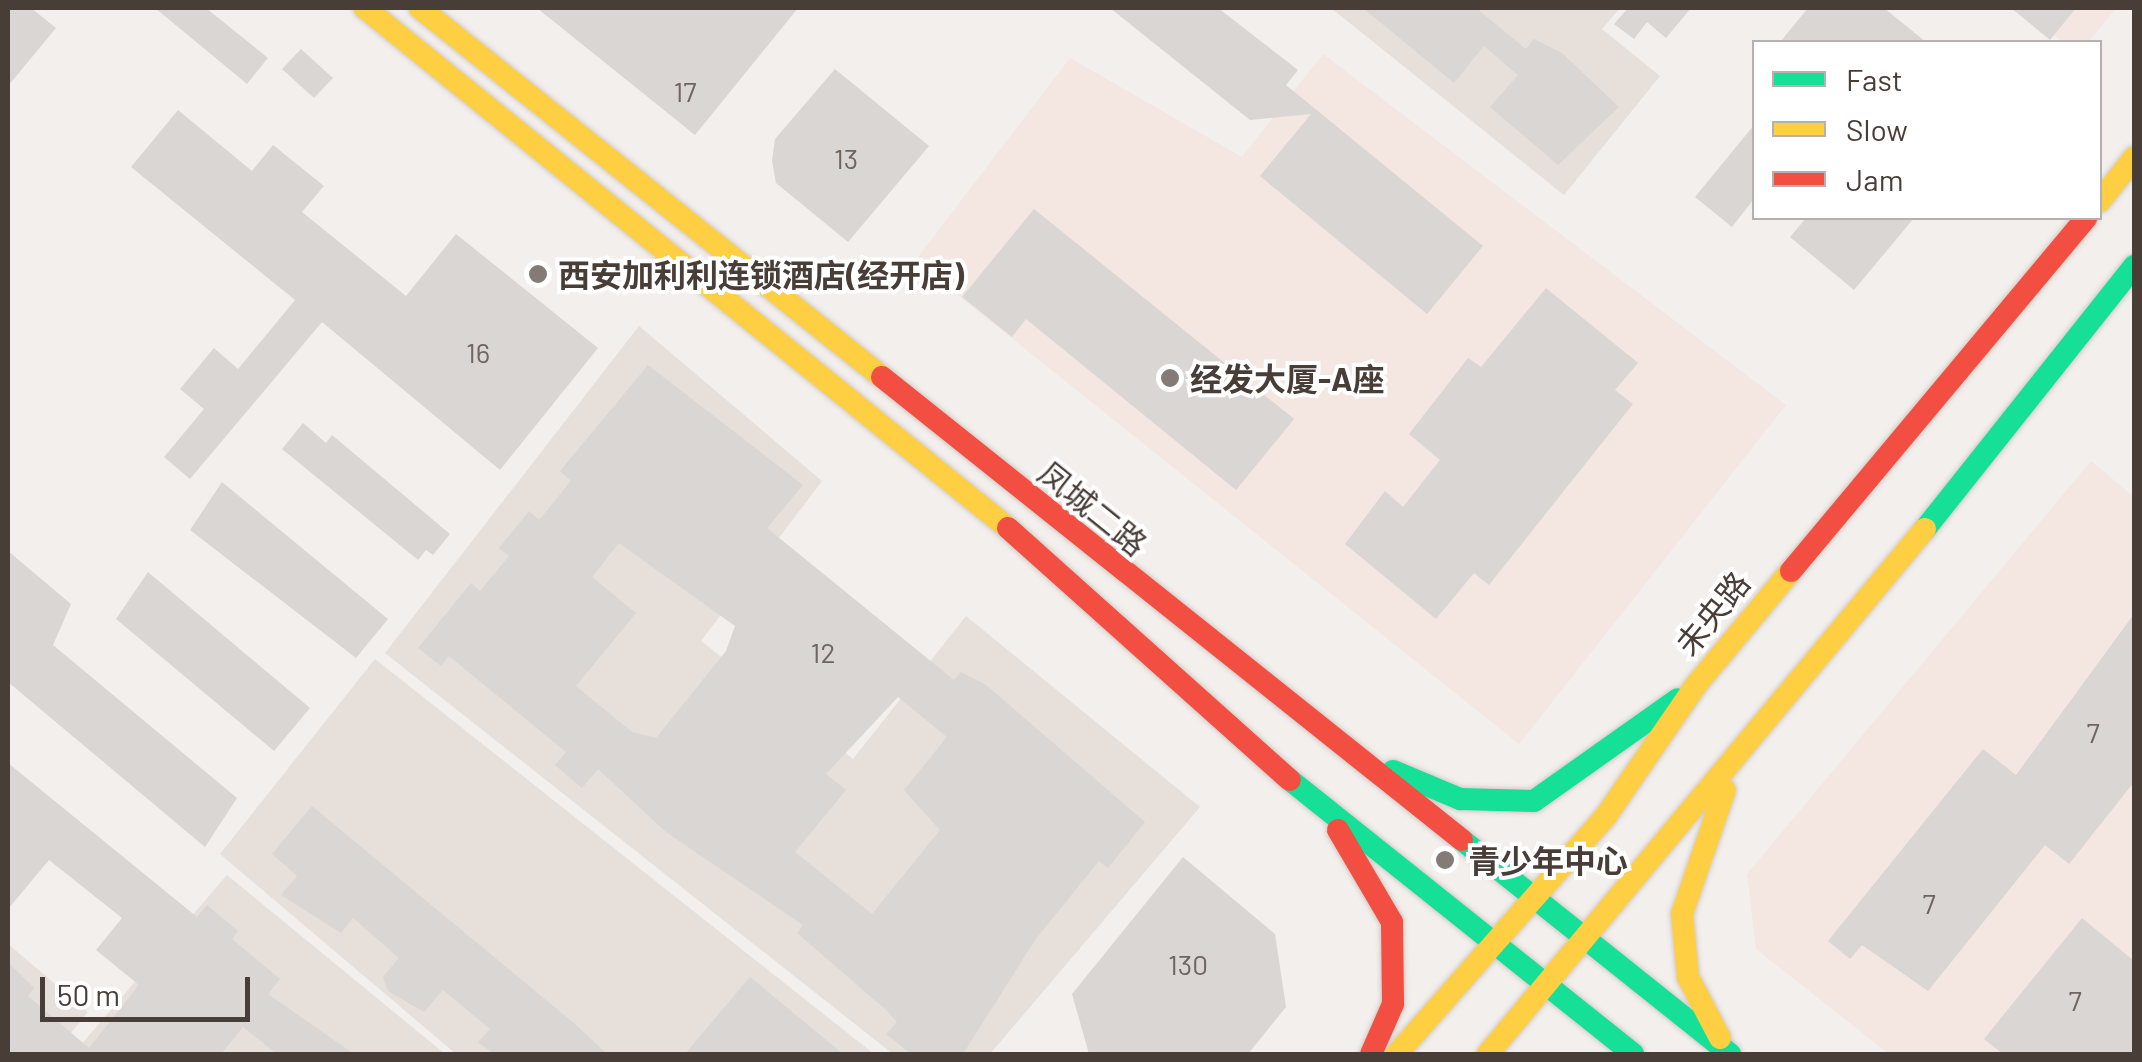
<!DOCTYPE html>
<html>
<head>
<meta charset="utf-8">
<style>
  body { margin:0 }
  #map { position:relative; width:2142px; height:1062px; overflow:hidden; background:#f2efed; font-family:Barlow,"Noto Sans SC",sans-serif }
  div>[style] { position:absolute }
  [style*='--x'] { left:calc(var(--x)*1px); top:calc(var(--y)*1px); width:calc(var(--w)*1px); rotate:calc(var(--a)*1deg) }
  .residential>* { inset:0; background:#e6dfda }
  .commercial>* { inset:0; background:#f4e6e0 }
  .building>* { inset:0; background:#dad6d3 }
  .roads { filter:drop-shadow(0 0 2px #d3cbc5) drop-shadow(0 0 2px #d3cbc5) }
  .fast>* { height:22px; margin:-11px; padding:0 11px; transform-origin:11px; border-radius:11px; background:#16e098 }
  .slow>* { height:22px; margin:-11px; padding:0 11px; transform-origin:11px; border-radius:11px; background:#ffcf43 }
  .jam>* { height:22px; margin:-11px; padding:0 11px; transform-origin:11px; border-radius:11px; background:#f24e42 }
  .dots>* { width:28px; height:28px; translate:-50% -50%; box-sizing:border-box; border:5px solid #fff; border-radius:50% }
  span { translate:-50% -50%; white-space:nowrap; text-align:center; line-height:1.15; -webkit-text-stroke:8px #fff; paint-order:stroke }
  .number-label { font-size:28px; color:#6f6560 }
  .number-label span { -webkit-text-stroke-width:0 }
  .poi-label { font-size:32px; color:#493d38; font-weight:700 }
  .left { translate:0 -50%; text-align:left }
  .street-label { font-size:32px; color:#493d38 }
  .frame { position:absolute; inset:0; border:10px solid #493d38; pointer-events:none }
  .legend { position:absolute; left:1752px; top:40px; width:350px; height:180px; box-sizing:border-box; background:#fff; border:2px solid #b6b1af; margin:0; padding:12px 18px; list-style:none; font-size:30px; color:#493d38 }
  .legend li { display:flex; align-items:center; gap:20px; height:50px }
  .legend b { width:50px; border:2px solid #b6b1af }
  .scale { position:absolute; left:40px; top:977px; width:210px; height:45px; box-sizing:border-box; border:5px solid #493d38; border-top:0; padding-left:12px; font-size:30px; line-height:35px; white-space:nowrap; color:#493d38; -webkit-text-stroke:8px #fff; paint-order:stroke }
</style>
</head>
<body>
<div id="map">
  <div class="residential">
    <div style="clip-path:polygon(1331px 8px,1620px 8px,1602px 29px,1660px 76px,1564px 195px)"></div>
    <div style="clip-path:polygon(639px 326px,822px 481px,701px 641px,853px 759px,966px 616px,1200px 807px,990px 1054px,893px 1054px,385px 653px)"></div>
    <div style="clip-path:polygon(375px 659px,874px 1054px,456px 1054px,220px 854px)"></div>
    <div style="clip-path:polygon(227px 875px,445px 1054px,73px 1054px)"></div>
    <div style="clip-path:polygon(8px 944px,88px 1012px,54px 1054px,8px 1054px)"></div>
  </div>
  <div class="commercial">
    <div style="clip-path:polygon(2020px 8px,2116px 8px,2088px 42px,2063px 42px)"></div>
    <div style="clip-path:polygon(1323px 54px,1786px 405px,1519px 744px,915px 261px,1070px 58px,1242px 157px)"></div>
    <div style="clip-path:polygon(2091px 461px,2134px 497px,2134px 1026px,2111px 1054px,1889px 1054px,1756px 949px,1747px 874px)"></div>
  </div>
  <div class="building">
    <div style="clip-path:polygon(8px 8px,31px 8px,56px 28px,8px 86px)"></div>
    <div style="clip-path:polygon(155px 8px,206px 8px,268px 58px,247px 84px)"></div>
    <div style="clip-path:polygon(537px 8px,798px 8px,695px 135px)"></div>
    <div style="clip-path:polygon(1110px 8px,1218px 8px,1298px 70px,1286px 85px,1483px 246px,1427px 314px,1260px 176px,1311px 114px,1250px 120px)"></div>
    <div style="clip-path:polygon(1363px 8px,1476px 8px,1526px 49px,1534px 39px,1562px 53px,1619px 107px,1558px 165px,1490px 107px,1518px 75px,1484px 46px,1454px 83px)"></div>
    <div style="clip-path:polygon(1628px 8px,1691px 8px,1666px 38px,1647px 22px,1634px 39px,1614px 24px)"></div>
    <div style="clip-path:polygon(1808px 8px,1884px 8px,1926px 42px,1780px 42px)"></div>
    <div style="clip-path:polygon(2011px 8px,2076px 8px,2050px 40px)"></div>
    <div style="clip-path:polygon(301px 49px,333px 78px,314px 98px,282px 69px)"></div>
    <div style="clip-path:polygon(835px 69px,929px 146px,848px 242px,776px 183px,772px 161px,775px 139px)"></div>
    <div style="clip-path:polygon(178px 110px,252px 171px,273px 145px,324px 186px,302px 212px,406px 296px,456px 234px,598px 348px,500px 470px,322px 322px,190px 479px,164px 457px,204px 409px,180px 389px,214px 348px,238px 369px,295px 300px,131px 167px)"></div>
    <div style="clip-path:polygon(1754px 125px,1754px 199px,1732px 227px,1695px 197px)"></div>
    <div style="clip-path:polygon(1034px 209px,1294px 419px,1236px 490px,1026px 319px,1012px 337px,962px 297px)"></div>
    <div style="clip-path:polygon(1806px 218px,1914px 218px,1854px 290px,1790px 237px)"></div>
    <div style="clip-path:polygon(1546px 288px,1638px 363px,1615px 390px,1633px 404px,1489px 585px,1474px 573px,1436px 619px,1345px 544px,1385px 491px,1403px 507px,1440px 460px,1409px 434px,1468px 358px,1481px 367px)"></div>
    <div style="clip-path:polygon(evenodd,648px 365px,803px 485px,767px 528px,954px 680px,961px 672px,986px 685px,1145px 822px,1108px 868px,1099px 861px,1035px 940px,963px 1054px,911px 1054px,886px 1034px,897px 1022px,885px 1009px,797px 933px,803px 925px,666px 832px,598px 769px,582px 788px,555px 765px,566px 752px,449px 656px,441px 666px,418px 648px,471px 583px,480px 591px,509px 556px,499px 548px,529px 511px,539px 520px,571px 481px,560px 471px,648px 365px,619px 543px,735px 626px,726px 651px,656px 738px,632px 732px,576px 686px,636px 613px,592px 577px,619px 543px,648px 365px,898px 697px,947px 737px,904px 790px,940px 830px,872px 914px,795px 852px,846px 790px,826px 774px,898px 697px)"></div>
    <div style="clip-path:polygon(303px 423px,326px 443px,332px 435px,450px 534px,433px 555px,426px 550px,418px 560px,282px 449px)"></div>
    <div style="clip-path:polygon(222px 482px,388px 619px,356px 658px,190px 530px)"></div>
    <div style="clip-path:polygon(8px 551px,71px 604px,53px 645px,237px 798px,205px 847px,8px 682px)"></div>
    <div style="clip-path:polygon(148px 572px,310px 708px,274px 751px,116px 619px)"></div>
    <div style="clip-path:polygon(2134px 614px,2134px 782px,2069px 864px,2045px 845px,1928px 991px,1862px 945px,1850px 959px,1828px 941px,1983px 749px,2016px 775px)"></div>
    <div style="clip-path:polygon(8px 763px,197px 917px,207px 905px,238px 931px,232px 939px,280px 979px,268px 994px,354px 1054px,277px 1054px,243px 1027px,221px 1054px,8px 1054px,8px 962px,34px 988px,28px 996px,89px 1048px,139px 985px,96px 950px,122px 918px,49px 860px,8px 909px)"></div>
    <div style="clip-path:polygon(312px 806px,576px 1025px,607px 1054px,494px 1054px,478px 1042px,490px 1029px,443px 990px,424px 1012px,388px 991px,383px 977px,399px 958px,353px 918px,341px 933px,281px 895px,297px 876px,272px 854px)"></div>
    <div style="clip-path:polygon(1183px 857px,1275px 934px,1286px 1007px,1248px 1054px,1089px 1054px,1072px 994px)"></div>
    <div style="clip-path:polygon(2082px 918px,2134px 961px,2134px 1054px,2003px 1054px,1984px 1039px)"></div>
    <div style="clip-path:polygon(750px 977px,843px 1054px,685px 1054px)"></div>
  </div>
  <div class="roads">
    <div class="fast">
      <div style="--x:1925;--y:529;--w:336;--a:-51.5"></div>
      <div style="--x:1393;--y:771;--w:73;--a:22.7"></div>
      <div style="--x:1460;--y:799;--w:74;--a:1.5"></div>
      <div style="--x:1534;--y:801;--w:176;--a:-35.3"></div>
      <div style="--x:1290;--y:780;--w:439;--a:38.6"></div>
      <div style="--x:1462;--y:840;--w:343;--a:38.6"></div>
    </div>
    <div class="slow">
      <div style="--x:365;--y:8;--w:827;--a:38.96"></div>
      <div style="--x:420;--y:8;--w:591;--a:38.61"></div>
      <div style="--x:2100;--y:201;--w:55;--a:-51.7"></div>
      <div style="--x:1720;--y:1038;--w:69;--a:-117.7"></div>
      <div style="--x:1688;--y:977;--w:63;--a:-95.4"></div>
      <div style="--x:1682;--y:914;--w:131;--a:-70.9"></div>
      <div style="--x:1397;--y:1054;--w:317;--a:-48.7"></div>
      <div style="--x:1606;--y:816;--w:159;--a:-55.5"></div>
      <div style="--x:1696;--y:685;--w:148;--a:-50.2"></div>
      <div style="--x:1488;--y:1054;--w:683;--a:-50.23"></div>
    </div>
    <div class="jam">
      <div style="--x:882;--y:377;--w:742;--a:38.6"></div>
      <div style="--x:1008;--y:528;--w:378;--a:41.8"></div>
      <div style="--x:1791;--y:571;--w:460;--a:-50.1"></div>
      <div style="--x:1338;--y:830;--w:107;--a:59.6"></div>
      <div style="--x:1392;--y:922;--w:82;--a:89.3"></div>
      <div style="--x:1393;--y:1004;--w:55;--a:113.7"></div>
    </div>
  </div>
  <div class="dots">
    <div style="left:538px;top:274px;background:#847b77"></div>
    <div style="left:1170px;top:378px;background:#847b77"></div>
    <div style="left:1445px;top:860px;background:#847b77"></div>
  </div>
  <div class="number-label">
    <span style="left:685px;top:91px">17</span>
    <span style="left:846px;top:158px">13</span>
    <span style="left:478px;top:352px">16</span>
    <span style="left:823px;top:652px">12</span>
    <span style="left:2093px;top:732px">7</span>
    <span style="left:1929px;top:903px">7</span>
    <span style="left:1188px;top:964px">130</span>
    <span style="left:2075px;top:1000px">7</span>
  </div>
  <div class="poi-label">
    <span class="left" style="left:558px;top:274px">西安加利利连锁酒店(经开店)</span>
    <span class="left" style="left:1190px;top:378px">经发大厦-A座</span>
    <span class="left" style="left:1468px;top:860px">青少年中心</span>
  </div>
  <div class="street-label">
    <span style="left:1093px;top:508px;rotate:39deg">凤城二路</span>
    <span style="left:1712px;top:613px;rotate:-51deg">未央路</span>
  </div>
  <div class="frame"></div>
  <ul class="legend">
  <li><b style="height:12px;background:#16e098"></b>Fast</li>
  <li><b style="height:12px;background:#ffcf43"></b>Slow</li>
  <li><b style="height:12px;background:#f24e42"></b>Jam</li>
  </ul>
  <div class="scale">50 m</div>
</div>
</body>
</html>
